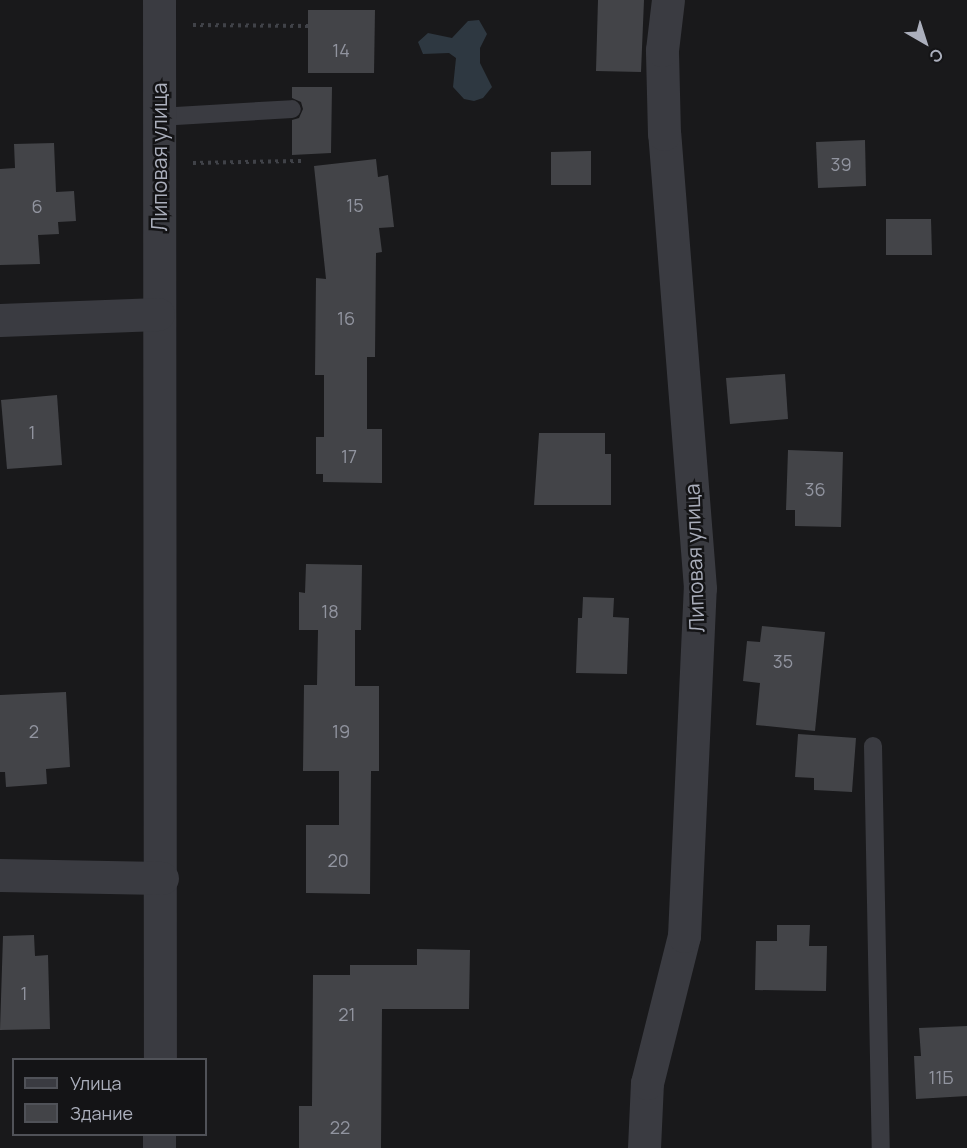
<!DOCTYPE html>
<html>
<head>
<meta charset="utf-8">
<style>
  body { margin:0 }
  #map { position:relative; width:967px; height:1148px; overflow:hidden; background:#19191b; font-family:Manrope,sans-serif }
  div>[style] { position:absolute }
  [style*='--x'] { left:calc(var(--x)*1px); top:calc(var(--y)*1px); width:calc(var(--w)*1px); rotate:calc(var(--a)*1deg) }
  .water>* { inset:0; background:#2e3841 }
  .building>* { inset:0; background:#434448 }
  .path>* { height:4px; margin-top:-2px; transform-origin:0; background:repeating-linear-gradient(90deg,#404248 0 3px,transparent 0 7.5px) }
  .lane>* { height:18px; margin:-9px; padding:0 9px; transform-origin:9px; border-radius:9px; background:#3a3b41 }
  .street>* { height:33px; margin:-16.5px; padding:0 16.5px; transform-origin:16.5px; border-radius:16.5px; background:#3a3b41 }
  span { translate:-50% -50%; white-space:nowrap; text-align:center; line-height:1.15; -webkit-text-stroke:5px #141416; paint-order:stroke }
  .number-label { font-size:18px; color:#91949f }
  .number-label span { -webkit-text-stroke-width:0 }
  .street-label { font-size:21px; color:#abafbc }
  .legend { position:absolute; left:12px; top:1058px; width:195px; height:78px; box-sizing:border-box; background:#141416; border:2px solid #505258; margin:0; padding:8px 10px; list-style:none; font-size:18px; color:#abafbc }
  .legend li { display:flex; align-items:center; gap:12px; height:30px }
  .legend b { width:30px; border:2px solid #505258 }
  .north { position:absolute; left:895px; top:12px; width:60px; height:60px; -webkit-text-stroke:4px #141416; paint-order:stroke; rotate:141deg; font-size:16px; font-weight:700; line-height:24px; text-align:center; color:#abafbc }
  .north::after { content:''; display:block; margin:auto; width:21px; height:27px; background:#abafbc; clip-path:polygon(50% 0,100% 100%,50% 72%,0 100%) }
</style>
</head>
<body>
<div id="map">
  <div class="water">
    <div style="clip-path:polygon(479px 20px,487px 34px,480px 48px,480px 63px,492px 87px,483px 98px,474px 101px,464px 99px,453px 87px,456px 58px,449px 53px,423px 54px,418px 42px,428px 33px,452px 38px,468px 21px)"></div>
  </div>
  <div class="building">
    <div style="clip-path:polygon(598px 0,644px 0,641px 72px,596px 71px)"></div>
    <div style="clip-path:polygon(308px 10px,375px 10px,374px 73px,308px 73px)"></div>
    <div style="clip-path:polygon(292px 87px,332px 87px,331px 153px,292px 155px,292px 120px,299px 118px,303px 109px,301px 102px,292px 98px)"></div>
    <div style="clip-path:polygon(865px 140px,866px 186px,818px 188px,816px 142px)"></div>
    <div style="clip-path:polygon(54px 143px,56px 192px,74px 191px,76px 221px,58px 222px,59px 234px,38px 235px,40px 264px,0 265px,0 169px,15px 168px,14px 144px)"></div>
    <div style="clip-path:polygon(591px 151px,591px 185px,551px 185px,551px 152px)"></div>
    <div style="clip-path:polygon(376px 159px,378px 177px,388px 175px,394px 227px,379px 228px,382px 252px,376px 253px,375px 357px,367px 357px,367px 429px,382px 429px,382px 483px,323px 482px,323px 474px,316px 474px,316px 437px,324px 437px,324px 375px,315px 375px,316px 278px,326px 279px,314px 166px)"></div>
    <div style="clip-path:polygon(886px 219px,931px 219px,932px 255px,886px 255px)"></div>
    <div style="clip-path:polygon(785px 374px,788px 419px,730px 424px,726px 378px)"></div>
    <div style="clip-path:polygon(57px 395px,62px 465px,7px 469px,1px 400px)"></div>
    <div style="clip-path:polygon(539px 433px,605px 433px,605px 454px,611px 454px,611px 505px,534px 505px)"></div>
    <div style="clip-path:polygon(788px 450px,843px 452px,841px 527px,795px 526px,795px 510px,786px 510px)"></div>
    <div style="clip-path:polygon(306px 564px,362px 565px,361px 630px,355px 630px,355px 686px,379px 686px,379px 771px,371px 771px,370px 894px,306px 893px,306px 825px,339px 825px,339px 771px,303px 771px,304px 685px,317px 685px,318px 630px,299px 630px,299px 592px,305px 593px)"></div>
    <div style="clip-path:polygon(583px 597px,614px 598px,613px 617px,629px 618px,627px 674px,576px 673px,578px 618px,582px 618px)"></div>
    <div style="clip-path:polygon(762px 626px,825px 632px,815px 731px,756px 725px,760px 683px,743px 681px,747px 641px,760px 642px)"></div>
    <div style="clip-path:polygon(66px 692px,70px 767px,46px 769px,47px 784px,6px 787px,5px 772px,0 772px,0 695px)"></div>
    <div style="clip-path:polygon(798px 734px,856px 738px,852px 792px,814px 790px,814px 778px,795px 777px)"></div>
    <div style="clip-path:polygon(777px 925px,810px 925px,809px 946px,827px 946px,826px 991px,755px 990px,756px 941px,777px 941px)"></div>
    <div style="clip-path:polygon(34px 935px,35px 956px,48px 955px,50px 1029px,0 1030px,3px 936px)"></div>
    <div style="clip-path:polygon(417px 949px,470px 950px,469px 1009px,382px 1009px,381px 1148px,299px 1148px,299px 1106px,312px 1106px,313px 975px,350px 975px,350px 965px,417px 965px)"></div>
    <div style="clip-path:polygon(967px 1026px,967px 1096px,916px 1099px,914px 1056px,921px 1056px,919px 1028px)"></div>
  </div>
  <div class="path">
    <div style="--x:193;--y:25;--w:115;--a:0.5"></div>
    <div style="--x:193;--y:163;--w:108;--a:-1.1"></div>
  </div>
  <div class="lane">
    <div style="--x:159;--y:117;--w:133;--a:-3.4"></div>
    <div style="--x:873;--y:746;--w:402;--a:88.9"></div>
  </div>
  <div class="street">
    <div style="--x:159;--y:0;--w:1060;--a:89.95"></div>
    <div style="--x:0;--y:320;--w:158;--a:-2.2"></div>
    <div style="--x:0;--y:875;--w:162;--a:1.1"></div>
    <div style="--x:159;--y:1148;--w:14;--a:-90"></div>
    <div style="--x:644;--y:1148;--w:65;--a:-87.4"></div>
    <div style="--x:647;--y:1083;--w:152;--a:-75.9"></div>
    <div style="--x:684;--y:936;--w:348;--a:-87.4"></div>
    <div style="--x:700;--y:588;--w:455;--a:-94.5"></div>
    <div style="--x:664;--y:134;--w:84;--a:-91.4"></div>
    <div style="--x:662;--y:50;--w:50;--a:-83.2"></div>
  </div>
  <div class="number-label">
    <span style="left:341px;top:50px">14</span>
    <span style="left:841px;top:164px">39</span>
    <span style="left:355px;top:205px">15</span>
    <span style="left:37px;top:206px">6</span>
    <span style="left:346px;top:318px">16</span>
    <span style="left:32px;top:432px">1</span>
    <span style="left:349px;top:456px">17</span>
    <span style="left:815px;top:489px">36</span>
    <span style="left:330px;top:611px">18</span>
    <span style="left:783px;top:661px">35</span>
    <span style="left:34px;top:731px">2</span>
    <span style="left:341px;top:731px">19</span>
    <span style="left:338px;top:860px">20</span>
    <span style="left:24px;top:993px">1</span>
    <span style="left:347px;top:1014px">21</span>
    <span style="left:941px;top:1077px">11Б</span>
    <span style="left:340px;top:1127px">22</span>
  </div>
  <div class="street-label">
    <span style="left:159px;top:157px;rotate:-90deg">Липовая улица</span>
    <span style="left:694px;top:558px;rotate:-92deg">Липовая улица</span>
  </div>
  <ul class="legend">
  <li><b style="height:8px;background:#3a3b41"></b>Улица</li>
  <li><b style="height:16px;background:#434448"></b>Здание</li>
  </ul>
  <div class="north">С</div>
</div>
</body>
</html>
